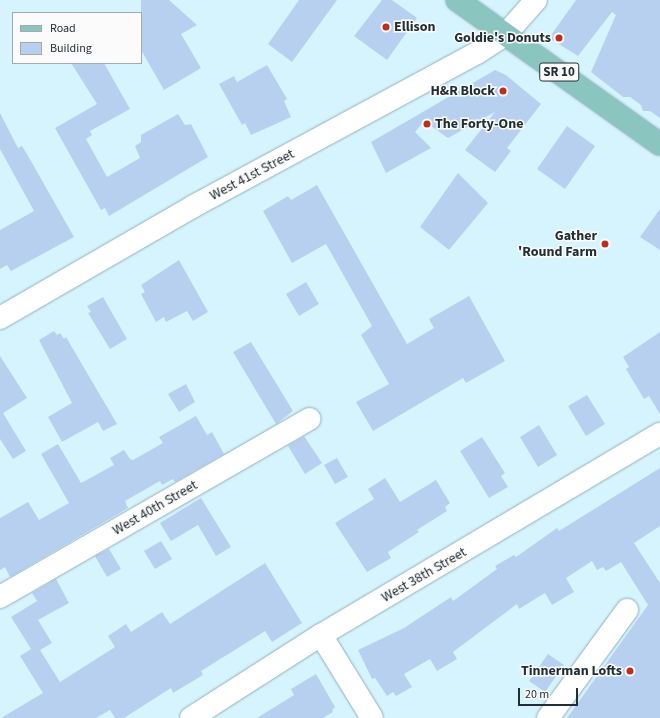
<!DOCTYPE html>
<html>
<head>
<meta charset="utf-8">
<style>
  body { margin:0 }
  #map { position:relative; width:660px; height:718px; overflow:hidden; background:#d6f4fe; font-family:"Source Sans 3",sans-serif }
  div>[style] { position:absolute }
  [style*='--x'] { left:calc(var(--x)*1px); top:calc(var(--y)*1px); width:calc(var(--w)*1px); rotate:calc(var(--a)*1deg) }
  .building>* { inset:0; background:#b8d0ef }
  .roads { filter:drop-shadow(0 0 1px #8db1bd) drop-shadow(0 0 1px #8db1bd) }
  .minor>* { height:22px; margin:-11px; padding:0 11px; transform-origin:11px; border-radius:11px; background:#fff }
  .major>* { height:22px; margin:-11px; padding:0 11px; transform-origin:11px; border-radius:11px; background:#8ac5bf }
  .dots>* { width:11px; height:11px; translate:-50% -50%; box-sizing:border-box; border:2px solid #fbfbfb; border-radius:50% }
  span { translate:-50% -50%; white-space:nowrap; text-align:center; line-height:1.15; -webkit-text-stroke:3px #fbfbfb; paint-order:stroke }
  .shield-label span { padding:1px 3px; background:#fbfbfb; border:1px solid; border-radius:3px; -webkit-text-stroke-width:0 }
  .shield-label { font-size:13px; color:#212f34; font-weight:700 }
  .poi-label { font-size:14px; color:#212f34; font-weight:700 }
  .left { translate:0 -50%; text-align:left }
  .right { translate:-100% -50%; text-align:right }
  .street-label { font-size:14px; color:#212f34 }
  .legend { position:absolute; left:12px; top:12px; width:130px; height:52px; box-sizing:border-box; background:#fbfbfb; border:1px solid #a4a9ab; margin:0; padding:5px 7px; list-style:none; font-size:12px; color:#212f34 }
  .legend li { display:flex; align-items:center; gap:8px; height:20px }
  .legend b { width:20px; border:1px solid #a4a9ab }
  .scale { position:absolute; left:518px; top:688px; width:60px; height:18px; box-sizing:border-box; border:2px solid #212f34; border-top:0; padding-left:5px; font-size:12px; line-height:14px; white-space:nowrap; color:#212f34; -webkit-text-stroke:3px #fbfbfb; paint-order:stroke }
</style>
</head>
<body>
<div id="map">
  <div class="building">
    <div style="clip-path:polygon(141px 0,169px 0,197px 25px,181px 34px,201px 68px,164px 90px,141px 50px)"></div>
    <div style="clip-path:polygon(299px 0,337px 0,292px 62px,268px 44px)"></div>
    <div style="clip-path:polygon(382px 0,392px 0,417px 18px,387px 60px,354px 36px)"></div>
    <div style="clip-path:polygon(576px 0,660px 0,660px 118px,650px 111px,643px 111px,641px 105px,630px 97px,623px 97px,591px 72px,616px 15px,612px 12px,578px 56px,549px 38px)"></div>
    <div style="clip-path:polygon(71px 63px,104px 63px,130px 109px,90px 131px,92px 135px,86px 139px,107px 177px,140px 158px,135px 146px,141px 142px,141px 135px,178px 114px,185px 125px,191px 124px,208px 157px,109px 216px,105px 208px,101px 210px,55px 128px,97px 104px)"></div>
    <div style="clip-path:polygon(267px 65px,287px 99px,284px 101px,291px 117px,251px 135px,245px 123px,242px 125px,219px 84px,234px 76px,237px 82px)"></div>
    <div style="clip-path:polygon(495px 70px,506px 75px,541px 104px,507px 148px,511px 151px,495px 172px,465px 150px,495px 112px,448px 138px,424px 121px,415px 132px,431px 148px,386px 173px,371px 142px)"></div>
    <div style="clip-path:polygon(0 113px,18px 148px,22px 146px,27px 154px,74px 237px,11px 271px,7px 265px,0 269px,0 230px,34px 211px,0 149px)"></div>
    <div style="clip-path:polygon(567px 126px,595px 146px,565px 189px,537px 169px)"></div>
    <div style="clip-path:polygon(458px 173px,488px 203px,449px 250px,420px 227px)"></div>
    <div style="clip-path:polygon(317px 185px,407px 344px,434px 328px,429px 319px,469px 296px,505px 361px,466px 383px,463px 378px,373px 431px,356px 402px,389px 384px,361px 335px,372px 326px,326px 244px,292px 263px,263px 211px,288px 196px,291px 200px)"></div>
    <div style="clip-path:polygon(660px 209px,660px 250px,640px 237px)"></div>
    <div style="clip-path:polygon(179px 260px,208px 312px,193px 321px,187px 311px,166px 322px,164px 317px,156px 322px,141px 294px,145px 292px,141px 285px)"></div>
    <div style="clip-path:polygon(306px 282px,319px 304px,299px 316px,286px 294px)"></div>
    <div style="clip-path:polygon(103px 297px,127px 339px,110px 349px,88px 313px,91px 312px,87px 306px)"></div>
    <div style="clip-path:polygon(54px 331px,57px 335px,60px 333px,64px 339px,66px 337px,117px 424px,103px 431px,98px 422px,62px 442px,48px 417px,72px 403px,39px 340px)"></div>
    <div style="clip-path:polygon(660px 332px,660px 414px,649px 396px,644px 399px,626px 369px,629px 367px,623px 357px)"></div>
    <div style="clip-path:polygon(251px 342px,293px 411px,276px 424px,233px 352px)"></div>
    <div style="clip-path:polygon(0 356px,27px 398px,3px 413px,26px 451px,13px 459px,0 439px)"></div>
    <div style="clip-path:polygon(186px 384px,195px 402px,179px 412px,168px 394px)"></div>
    <div style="clip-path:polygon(587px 395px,605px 424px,586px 436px,568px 406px)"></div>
    <div style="clip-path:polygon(196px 416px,207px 435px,212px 432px,224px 454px,175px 482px,173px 479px,162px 485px,160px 481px,125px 501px,128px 508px,10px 577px,5px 567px,0 570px,0 518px,28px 502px,39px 520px,69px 503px,41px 454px,58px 444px,81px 483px,114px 465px,110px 458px,124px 450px,130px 459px,133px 460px,163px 443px,159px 437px)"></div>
    <div style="clip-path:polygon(539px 425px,557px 455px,538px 467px,520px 437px)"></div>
    <div style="clip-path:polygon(304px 436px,322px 463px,305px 474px,288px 446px)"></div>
    <div style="clip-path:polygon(482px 437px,505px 473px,501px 476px,508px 487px,489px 498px,460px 451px)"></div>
    <div style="clip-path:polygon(337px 458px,348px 477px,335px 484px,324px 465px)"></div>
    <div style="clip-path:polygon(660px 468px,660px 526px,634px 543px,660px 583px,660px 718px,567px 718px,648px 605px,621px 562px,606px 571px,603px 567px,597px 570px,592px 561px,566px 578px,574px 592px,552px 605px,545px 593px,519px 609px,517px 604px,453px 652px,457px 659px,437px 671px,430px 659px,404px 674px,412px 687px,396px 696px,393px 692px,387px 696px,375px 678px,372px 679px,358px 650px,404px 628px,451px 597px,453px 601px,497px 569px,495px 566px,514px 555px,516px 557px,557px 528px,559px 531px)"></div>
    <div style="clip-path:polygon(385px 478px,400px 502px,436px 480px,450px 503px,445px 507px,447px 511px,417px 530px,419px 532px,388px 552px,391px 558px,367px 572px,335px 523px,374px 499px,368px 489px)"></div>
    <div style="clip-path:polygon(201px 498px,231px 547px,216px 556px,198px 525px,171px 541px,160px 523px)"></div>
    <div style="clip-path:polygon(161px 541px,172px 559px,155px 569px,144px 551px)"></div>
    <div style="clip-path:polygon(109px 549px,121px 569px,107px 577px,95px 556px)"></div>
    <div style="clip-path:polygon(265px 563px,302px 623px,272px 642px,265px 631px,201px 671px,203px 675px,173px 693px,171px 688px,124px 718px,115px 718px,110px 710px,96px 718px,1px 718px,43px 693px,20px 656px,31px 649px,11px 617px,37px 601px,32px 593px,56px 579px,69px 603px,38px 620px,52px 643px,40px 650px,60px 682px,115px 647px,108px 636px,126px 624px,131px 632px,162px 612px,170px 624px)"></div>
    <div style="clip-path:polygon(548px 654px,564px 665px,545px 692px,529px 681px)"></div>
    <div style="clip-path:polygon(316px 674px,335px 707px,332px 710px,333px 712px,323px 718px,257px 718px,294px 695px,291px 689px)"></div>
  </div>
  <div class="roads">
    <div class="minor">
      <div style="--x:0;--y:318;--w:222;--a:-30"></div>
      <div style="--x:192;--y:207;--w:324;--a:-28.4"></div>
      <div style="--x:477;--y:53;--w:35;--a:-33"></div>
      <div style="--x:506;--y:34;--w:45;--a:-48.6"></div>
      <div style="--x:0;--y:597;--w:357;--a:-29.9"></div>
      <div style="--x:321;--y:635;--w:97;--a:58.4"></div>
      <div style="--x:191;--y:718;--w:154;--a:-32.6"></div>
      <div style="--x:321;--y:635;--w:394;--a:-30.7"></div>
      <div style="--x:548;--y:718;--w:134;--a:-53.8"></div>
    </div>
    <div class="major">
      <div style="--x:457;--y:0;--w:249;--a:35.4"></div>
    </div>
  </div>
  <div class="dots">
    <div style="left:386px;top:27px;background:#bc2f1f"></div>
    <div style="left:559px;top:38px;background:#bc2f1f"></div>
    <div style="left:503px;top:91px;background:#bc2f1f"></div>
    <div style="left:427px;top:124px;background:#bc2f1f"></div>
    <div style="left:605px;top:244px;background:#bc2f1f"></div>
    <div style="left:630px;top:671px;background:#bc2f1f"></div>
  </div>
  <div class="shield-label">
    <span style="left:559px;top:72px">SR 10</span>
  </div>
  <div class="poi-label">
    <span class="left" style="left:394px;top:27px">Ellison</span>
    <span class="right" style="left:551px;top:38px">Goldie's Donuts</span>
    <span class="right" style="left:495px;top:91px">H&amp;R Block</span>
    <span class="left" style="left:435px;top:124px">The Forty-One</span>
    <span class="right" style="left:597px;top:244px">Gather<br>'Round Farm</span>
    <span class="right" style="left:622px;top:671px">Tinnerman Lofts</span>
  </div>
  <div class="street-label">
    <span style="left:252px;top:175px;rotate:-28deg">West 41st Street</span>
    <span style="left:155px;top:508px;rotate:-30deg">West 40th Street</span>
    <span style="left:424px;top:575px;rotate:-30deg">West 38th Street</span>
  </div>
  <ul class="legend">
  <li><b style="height:5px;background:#8ac5bf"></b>Road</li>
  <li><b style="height:11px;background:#b8d0ef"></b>Building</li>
  </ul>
  <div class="scale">20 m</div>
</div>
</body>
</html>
